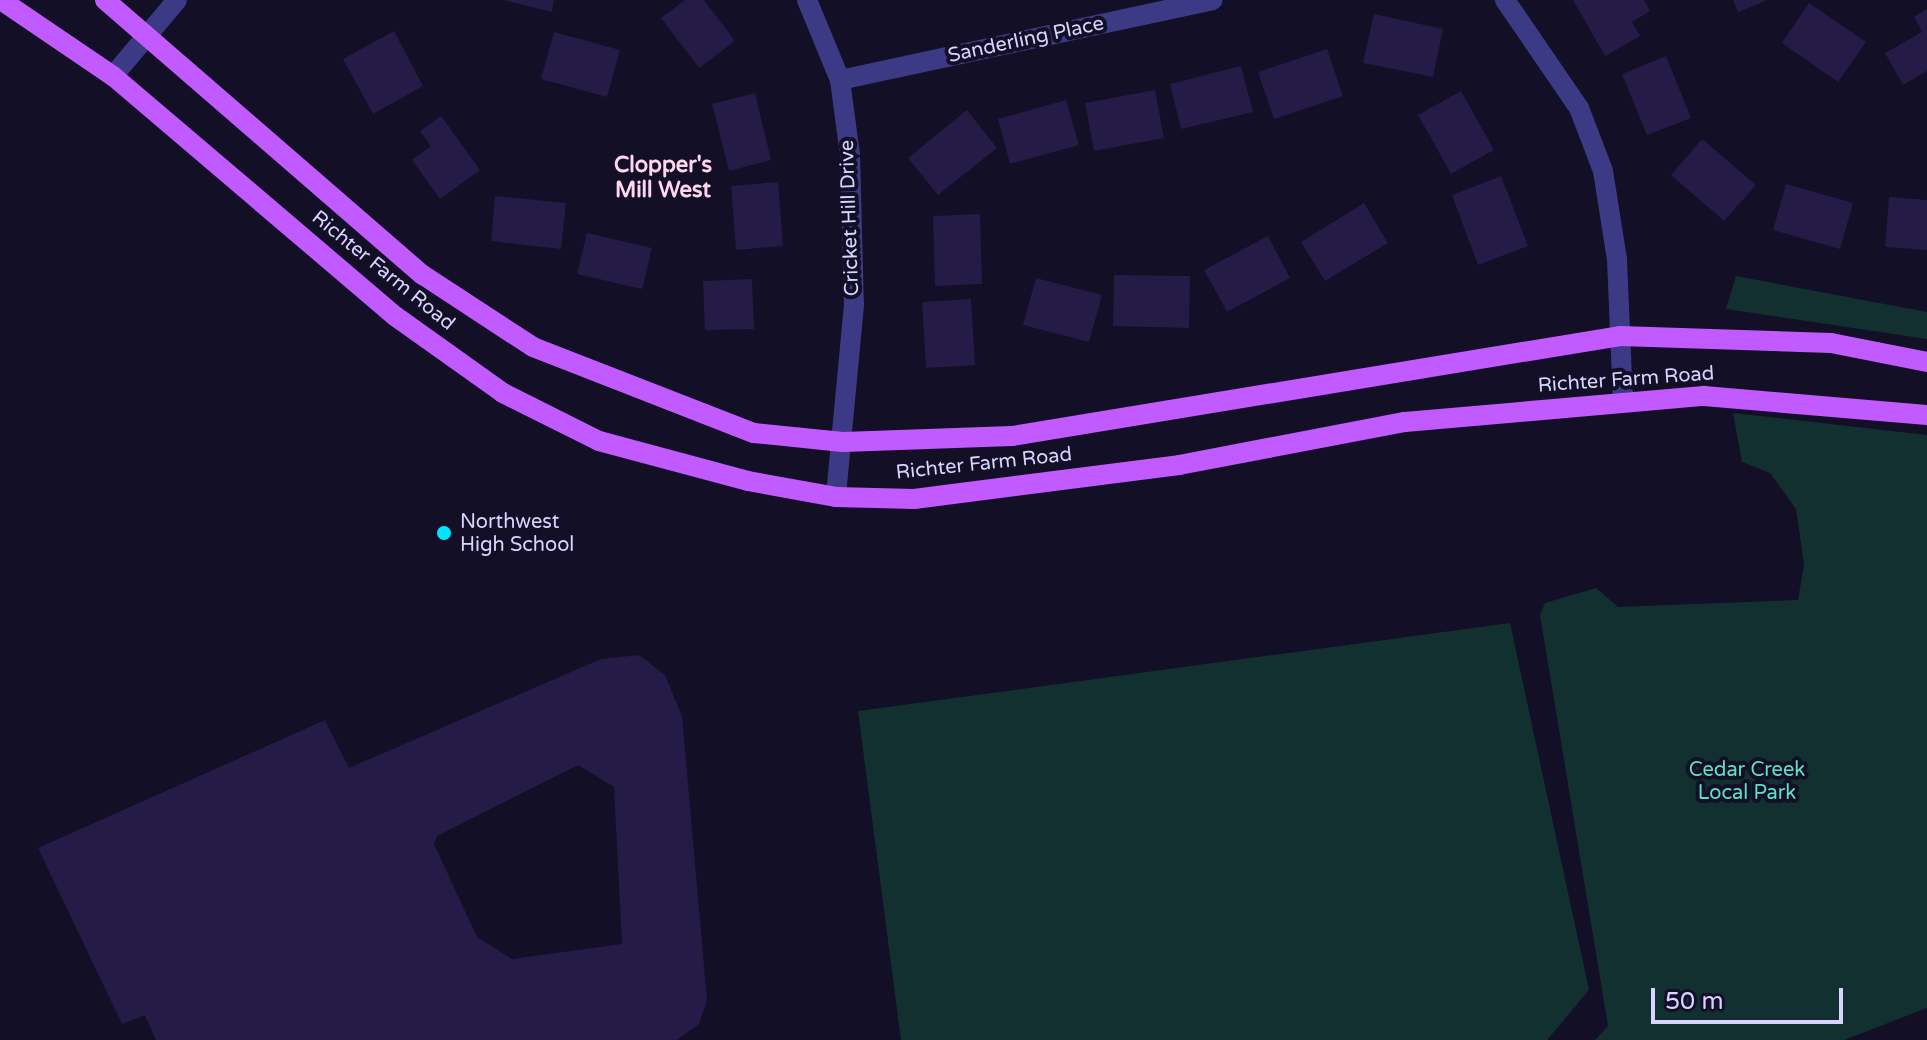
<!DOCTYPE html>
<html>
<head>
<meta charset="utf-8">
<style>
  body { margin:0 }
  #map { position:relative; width:1927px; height:1040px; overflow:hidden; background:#130f26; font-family:"Varela Round",sans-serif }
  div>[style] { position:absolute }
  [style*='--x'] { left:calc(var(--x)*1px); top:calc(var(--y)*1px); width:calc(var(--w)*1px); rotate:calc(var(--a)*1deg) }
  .green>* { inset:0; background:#12302f }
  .building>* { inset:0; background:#241b47 }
  .minor>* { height:20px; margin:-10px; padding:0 10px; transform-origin:10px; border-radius:10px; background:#3d3a85 }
  .major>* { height:20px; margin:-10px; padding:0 10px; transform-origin:10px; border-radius:10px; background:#c25bff }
  .dots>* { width:22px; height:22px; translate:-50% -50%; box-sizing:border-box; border:4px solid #130f26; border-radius:50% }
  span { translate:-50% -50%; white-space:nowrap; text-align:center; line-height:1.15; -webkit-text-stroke:8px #130f26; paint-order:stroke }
  .street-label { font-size:20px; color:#d9d4ff }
  .poi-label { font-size:20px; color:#d9d4ff }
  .left { translate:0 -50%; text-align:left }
  .park-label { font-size:20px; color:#5fe0c0 }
  .neighbourhood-label { font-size:22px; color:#ffd6f0; font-weight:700 }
  .scale { position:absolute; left:1651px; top:988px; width:192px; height:36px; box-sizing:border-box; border:4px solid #d9d4ff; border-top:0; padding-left:10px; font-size:24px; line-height:28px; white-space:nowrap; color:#d9d4ff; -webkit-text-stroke:6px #130f26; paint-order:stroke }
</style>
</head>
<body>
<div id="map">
  <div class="green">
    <div style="clip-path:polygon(1736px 276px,1927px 312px,1927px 339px,1726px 309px)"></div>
    <div style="clip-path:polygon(1733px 413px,1927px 435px,1927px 1008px,1844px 1040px,1595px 1040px,1608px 1026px,1540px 615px,1545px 603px,1596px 588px,1618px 607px,1798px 600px,1804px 564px,1796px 509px,1770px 473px,1742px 462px)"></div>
    <div style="clip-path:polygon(1510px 623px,1589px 990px,1547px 1040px,901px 1040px,858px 711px)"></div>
  </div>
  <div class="building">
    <div style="clip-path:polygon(503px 0,554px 0,552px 12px)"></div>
    <div style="clip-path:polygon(685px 0,704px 0,735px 41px,699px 68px,661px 18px)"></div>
    <div style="clip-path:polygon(1573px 0,1644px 0,1650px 11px,1632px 22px,1640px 36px,1605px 56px)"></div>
    <div style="clip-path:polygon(1733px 0,1768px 0,1738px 12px)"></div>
    <div style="clip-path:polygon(1809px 3px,1866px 42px,1838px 82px,1782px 43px)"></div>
    <div style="clip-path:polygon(1927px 9px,1927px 71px,1903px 85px,1885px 53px,1922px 32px,1914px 17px)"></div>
    <div style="clip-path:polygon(1374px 14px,1443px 29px,1433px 77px,1363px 63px)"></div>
    <div style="clip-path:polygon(394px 31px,423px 86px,373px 114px,343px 59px)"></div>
    <div style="clip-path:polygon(554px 32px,620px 50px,607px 97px,541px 79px)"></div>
    <div style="clip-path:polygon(1327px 49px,1343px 96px,1274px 119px,1258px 72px)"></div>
    <div style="clip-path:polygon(1666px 56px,1691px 118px,1647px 135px,1622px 74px)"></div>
    <div style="clip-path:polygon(1241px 66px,1253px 112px,1181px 129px,1170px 84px)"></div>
    <div style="clip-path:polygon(1155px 90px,1164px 138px,1094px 151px,1085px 103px)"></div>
    <div style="clip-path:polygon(1461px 91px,1494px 150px,1451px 174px,1418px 115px)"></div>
    <div style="clip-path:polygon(755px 93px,771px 160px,729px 171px,712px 104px)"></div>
    <div style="clip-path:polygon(1066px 100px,1079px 145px,1010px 164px,998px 119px)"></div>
    <div style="clip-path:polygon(967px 110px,997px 148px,938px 195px,908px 158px)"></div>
    <div style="clip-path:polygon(441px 116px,480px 170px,440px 199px,412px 160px,431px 146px,420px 131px)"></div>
    <div style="clip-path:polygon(1702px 139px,1756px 185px,1724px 221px,1671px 175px)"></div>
    <div style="clip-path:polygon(1501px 176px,1528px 246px,1478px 265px,1452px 195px)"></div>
    <div style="clip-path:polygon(778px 182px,783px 246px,736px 250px,731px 186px)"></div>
    <div style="clip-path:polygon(1786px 184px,1853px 203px,1840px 249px,1773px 230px)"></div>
    <div style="clip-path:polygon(495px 196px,566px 203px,561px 249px,491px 241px)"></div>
    <div style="clip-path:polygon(1889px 197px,1927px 200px,1927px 250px,1885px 247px)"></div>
    <div style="clip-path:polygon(1364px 203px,1388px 243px,1325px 281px,1301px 242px)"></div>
    <div style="clip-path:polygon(980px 214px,982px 284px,935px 286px,933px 216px)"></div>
    <div style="clip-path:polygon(587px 233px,652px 248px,642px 289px,577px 274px)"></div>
    <div style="clip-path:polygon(1268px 236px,1290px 278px,1227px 312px,1204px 270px)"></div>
    <div style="clip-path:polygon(1114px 275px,1190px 276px,1189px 328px,1113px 326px)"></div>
    <div style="clip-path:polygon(1036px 278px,1102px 295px,1089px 342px,1023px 325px)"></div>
    <div style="clip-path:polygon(752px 279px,754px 329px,705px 330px,703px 281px)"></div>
    <div style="clip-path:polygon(971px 299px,975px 365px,926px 368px,922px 302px)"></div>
    <div style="clip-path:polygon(evenodd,639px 655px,665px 675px,682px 716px,707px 1000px,699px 1024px,677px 1040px,156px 1040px,145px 1015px,122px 1024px,38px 848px,325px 720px,349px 768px,601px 659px,639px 655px,578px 765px,614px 787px,622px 944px,512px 959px,477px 937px,434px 844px,437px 836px,578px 765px)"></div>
  </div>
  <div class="minor">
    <div style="--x:807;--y:0;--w:87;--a:67.6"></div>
    <div style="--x:840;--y:80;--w:76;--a:82.4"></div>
    <div style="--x:850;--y:155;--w:150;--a:88.5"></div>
    <div style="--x:854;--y:305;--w:193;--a:95.4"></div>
    <div style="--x:1505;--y:0;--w:131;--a:55.6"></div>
    <div style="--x:1579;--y:108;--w:67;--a:69.1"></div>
    <div style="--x:1603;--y:171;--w:89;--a:81"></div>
    <div style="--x:1617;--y:259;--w:143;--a:87.6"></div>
    <div style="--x:113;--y:76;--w:99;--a:-49.9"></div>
    <div style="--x:840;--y:80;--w:381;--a:-12.1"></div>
  </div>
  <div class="major">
    <div style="--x:1;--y:0;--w:135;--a:34.2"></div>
    <div style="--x:113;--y:76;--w:370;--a:40.4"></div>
    <div style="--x:395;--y:316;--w:133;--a:35.5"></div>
    <div style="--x:503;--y:393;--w:107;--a:26.6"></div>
    <div style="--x:599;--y:441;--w:154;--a:15"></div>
    <div style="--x:748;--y:481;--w:89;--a:10.3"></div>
    <div style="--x:836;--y:497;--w:78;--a:1.5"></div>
    <div style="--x:914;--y:499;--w:267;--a:-7.3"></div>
    <div style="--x:1179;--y:465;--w:230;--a:-10.8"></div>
    <div style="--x:1405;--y:422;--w:300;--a:-5"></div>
    <div style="--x:1704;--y:396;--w:224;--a:4.9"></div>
    <div style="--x:105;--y:0;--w:420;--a:40.9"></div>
    <div style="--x:423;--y:275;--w:131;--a:33.2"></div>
    <div style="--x:533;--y:347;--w:237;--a:21.3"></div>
    <div style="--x:754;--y:433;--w:89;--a:5.8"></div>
    <div style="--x:843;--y:442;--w:169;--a:-2"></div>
    <div style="--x:1012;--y:436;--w:616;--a:-9.34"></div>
    <div style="--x:1620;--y:336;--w:211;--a:1.9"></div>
    <div style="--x:1831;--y:343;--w:98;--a:11.2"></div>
  </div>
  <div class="dots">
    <div style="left:444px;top:533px;background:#00e5ff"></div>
  </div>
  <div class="street-label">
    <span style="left:1026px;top:40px;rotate:-12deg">Sanderling Place</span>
    <span style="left:850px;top:218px;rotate:-92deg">Cricket Hill Drive</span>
    <span style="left:383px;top:271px;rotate:39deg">Richter Farm Road</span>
    <span style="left:1626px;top:380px;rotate:-4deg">Richter Farm Road</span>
    <span style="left:984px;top:464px;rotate:-6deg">Richter Farm Road</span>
  </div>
  <div class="poi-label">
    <span class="left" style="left:460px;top:534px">Northwest<br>High School</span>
  </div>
  <div class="park-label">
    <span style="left:1747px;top:782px">Cedar Creek<br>Local Park</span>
  </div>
  <div class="neighbourhood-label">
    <span style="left:663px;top:178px">Clopper's<br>Mill West</span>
  </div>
  <div class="scale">50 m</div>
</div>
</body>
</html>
